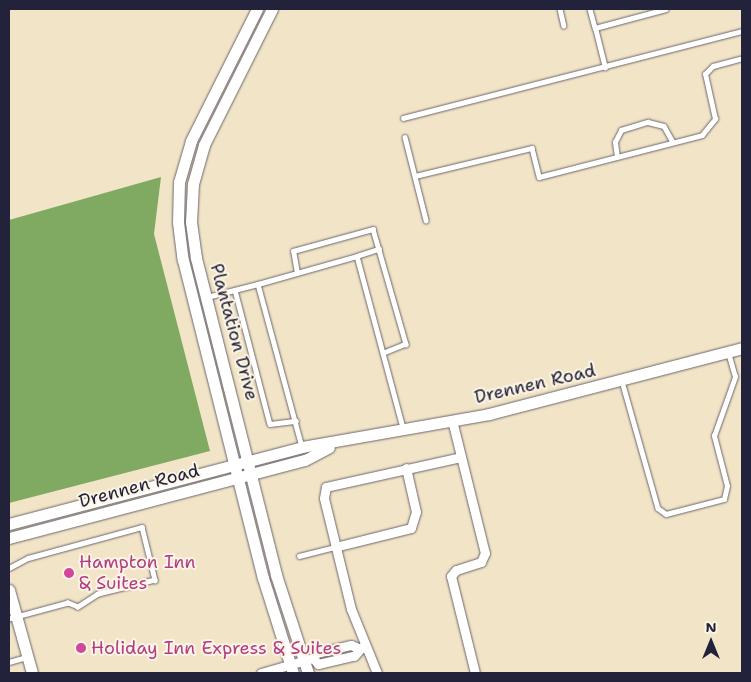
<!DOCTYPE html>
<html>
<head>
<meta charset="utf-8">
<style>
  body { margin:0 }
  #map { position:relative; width:751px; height:682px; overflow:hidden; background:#f2e4c7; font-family:"Shantell Sans",sans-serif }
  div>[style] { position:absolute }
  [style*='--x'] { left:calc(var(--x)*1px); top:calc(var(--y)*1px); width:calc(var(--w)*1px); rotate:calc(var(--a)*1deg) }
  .forest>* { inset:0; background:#80aa62 }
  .roads { filter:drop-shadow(0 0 1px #6b666c) drop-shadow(0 0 1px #6b666c) }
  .service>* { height:4.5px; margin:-2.25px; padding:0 2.25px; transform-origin:2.25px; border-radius:2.25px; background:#fff }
  .minor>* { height:9px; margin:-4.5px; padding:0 4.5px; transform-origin:4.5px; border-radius:4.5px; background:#fff }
  .tertiary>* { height:11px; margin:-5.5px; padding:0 5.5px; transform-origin:5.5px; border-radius:5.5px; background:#fff }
  .dots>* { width:14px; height:14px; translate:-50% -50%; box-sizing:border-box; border:2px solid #fcf5e5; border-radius:50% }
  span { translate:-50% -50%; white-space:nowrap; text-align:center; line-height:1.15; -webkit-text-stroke:4px #fcf5e5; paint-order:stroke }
  .street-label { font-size:18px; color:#22223b }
  .hotel-label { font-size:18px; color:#b23c85 }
  .left { translate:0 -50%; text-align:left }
  .frame { position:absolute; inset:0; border:10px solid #22223b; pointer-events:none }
  .north { position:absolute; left:686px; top:617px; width:50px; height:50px; -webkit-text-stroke:4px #fcf5e5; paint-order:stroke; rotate:0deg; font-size:14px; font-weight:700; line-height:20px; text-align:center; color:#22223b }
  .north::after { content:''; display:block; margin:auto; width:18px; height:22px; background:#22223b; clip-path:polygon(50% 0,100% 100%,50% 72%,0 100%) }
</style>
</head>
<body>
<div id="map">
  <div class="forest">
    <div style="clip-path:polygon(161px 177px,154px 234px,210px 451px,9px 503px,9px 220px)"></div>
  </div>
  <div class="roads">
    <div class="service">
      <div style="--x:560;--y:9;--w:17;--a:77"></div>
      <div style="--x:590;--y:9;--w:20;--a:75"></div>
      <div style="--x:605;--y:68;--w:41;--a:-104"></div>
      <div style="--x:595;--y:28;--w:73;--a:-15"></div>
      <div style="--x:403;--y:118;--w:350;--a:-14.4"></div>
      <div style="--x:405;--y:137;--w:86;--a:75.8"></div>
      <div style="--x:617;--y:157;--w:15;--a:-98"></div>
      <div style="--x:615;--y:142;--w:13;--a:-63"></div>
      <div style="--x:621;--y:130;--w:28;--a:-17"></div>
      <div style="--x:648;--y:122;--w:16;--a:14"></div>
      <div style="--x:664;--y:126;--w:18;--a:61"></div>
      <div style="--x:415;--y:176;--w:120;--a:-13.5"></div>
      <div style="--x:532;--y:148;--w:30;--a:76"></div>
      <div style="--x:539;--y:177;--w:168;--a:-14.4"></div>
      <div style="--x:702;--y:135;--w:21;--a:-51"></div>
      <div style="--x:715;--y:119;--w:46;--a:-102.5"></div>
      <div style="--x:705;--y:74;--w:11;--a:-45"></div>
      <div style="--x:713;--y:66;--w:30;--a:-15"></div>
      <div style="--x:357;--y:256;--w:23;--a:-18"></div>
      <div style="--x:297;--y:273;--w:22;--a:-100"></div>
      <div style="--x:293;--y:251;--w:83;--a:-15.4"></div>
      <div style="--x:373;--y:229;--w:120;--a:74"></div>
      <div style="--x:406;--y:344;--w:24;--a:158"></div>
      <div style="--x:258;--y:284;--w:103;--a:-15.8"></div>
      <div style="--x:357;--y:256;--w:178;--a:75"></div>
      <div style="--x:235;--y:290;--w:138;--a:75.4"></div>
      <div style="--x:270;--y:424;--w:26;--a:-7"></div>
      <div style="--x:207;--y:297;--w:53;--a:-14.3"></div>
      <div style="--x:258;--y:284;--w:169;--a:74.9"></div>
      <div style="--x:622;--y:381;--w:132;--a:74.2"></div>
      <div style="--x:658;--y:508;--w:10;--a:37"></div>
      <div style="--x:666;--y:514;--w:60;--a:-14.5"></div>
      <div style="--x:724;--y:499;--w:13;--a:-77"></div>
      <div style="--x:727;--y:486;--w:52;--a:-104.6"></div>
      <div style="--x:714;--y:436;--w:63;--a:-70.4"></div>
      <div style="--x:735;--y:377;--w:26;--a:-106"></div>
      <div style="--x:299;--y:556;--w:37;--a:-14"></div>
      <div style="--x:9;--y:568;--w:21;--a:-28"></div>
      <div style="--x:28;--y:558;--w:118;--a:-15.2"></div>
      <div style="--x:142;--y:527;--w:55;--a:76.2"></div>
      <div style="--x:155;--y:580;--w:59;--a:166.2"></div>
      <div style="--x:98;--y:594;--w:24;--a:147"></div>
      <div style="--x:78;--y:607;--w:11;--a:-158"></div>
      <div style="--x:68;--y:603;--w:61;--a:164.8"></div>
      <div style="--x:9;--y:662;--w:19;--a:-16"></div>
    </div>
    <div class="minor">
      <div style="--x:452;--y:420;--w:137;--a:76.1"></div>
      <div style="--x:485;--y:553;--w:10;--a:114"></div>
      <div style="--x:481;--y:562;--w:26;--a:162"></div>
      <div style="--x:456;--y:570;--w:8;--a:130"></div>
      <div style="--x:451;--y:576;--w:100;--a:76.1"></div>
      <div style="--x:335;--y:547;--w:78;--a:-14"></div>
      <div style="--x:411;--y:528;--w:17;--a:-73"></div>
      <div style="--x:416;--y:512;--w:45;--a:-102.8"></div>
      <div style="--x:313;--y:658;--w:8;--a:50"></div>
      <div style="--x:318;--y:664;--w:37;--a:-13"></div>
      <div style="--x:354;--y:656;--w:12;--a:-48"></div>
      <div style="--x:261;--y:673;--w:54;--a:-16.1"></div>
      <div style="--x:313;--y:658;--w:6;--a:-59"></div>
      <div style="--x:316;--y:653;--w:36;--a:-13"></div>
      <div style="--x:351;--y:645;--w:8;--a:23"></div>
      <div style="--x:377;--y:673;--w:69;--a:-112.1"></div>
      <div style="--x:351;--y:609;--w:114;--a:-103.7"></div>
      <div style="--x:324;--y:498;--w:11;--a:-80"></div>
      <div style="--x:326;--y:487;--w:138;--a:-12.5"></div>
    </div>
    <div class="tertiary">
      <div style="--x:257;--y:9;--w:148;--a:116.6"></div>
      <div style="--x:191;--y:141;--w:43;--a:106.3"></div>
      <div style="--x:179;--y:182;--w:40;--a:91.4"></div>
      <div style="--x:178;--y:222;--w:38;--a:83"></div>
      <div style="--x:183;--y:260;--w:328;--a:75.9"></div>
      <div style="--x:263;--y:578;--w:100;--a:72.5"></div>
      <div style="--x:272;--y:9;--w:152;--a:116.6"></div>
      <div style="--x:204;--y:145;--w:41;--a:105.8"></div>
      <div style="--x:193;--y:184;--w:38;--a:93"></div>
      <div style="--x:191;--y:222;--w:36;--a:82"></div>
      <div style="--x:196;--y:258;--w:327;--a:75.8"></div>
      <div style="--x:276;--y:575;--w:103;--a:71.9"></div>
      <div style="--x:9;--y:524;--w:303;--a:-14.7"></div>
      <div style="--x:302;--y:447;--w:190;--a:-10"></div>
      <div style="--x:489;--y:414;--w:261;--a:-14.6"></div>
      <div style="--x:9;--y:538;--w:306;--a:-14.8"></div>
      <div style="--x:305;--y:460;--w:27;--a:-28"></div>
      <div style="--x:9;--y:590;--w:86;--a:74.5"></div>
    </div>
  </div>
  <div class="dots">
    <div style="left:69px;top:573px;background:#d1479c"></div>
    <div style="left:81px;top:648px;background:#d1479c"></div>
  </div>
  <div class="street-label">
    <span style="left:234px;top:332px;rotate:75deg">Plantation Drive</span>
    <span style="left:535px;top:384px;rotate:-13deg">Drennen Road</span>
    <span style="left:139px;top:486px;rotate:-15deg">Drennen Road</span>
  </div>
  <div class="hotel-label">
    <span class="left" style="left:79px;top:573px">Hampton Inn<br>&amp; Suites</span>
    <span class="left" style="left:91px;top:648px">Holiday Inn Express &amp; Suites</span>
  </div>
  <div class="frame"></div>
  <div class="north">N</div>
</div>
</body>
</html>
